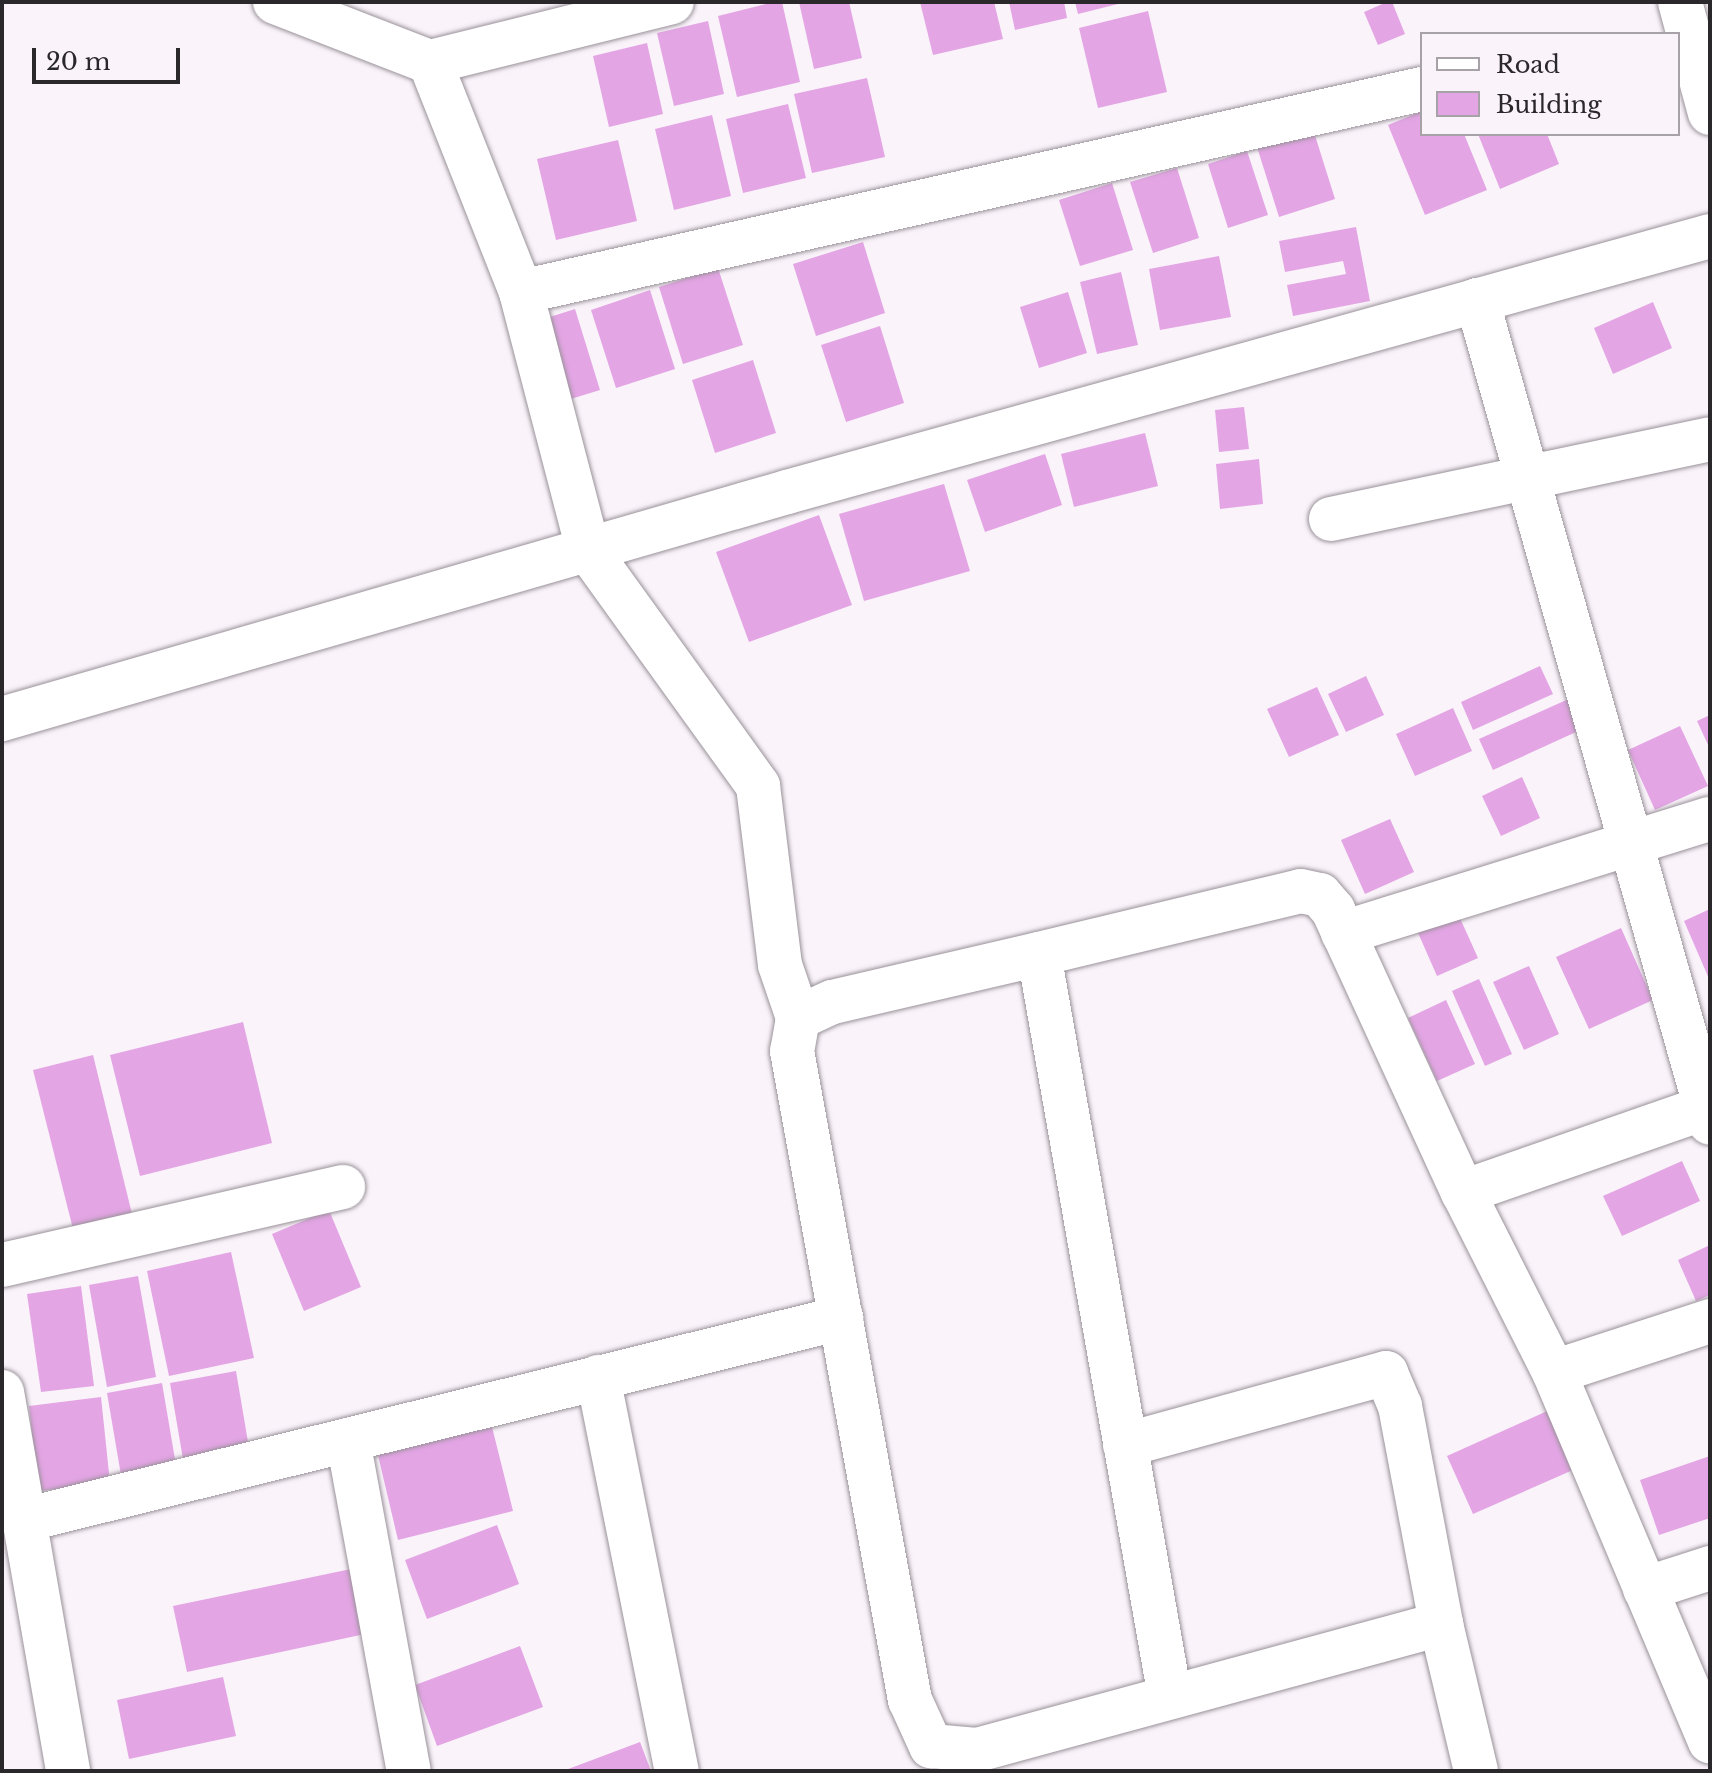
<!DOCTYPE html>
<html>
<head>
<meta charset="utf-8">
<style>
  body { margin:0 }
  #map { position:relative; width:1712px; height:1773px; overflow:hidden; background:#faf3fa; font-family:"Libre Baskerville",serif }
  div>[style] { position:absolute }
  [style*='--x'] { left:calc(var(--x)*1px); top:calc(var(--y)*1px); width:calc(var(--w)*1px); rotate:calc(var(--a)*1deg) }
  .building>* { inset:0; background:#e3a5e4 }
  .roads { filter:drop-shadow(0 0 2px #999299) drop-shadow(0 0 2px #999299) }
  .minor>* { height:44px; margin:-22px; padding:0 22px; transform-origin:22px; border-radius:22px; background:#fff }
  span { translate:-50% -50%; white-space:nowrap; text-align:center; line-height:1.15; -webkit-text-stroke:6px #faf3fa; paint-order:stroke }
  .frame { position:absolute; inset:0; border:4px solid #2b282b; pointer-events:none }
  .legend { position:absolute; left:1420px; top:32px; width:260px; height:104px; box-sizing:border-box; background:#faf3fa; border:2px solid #a7a2a7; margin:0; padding:10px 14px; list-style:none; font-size:24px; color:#2b282b }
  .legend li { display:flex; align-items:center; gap:16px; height:40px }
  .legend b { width:40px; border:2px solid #a7a2a7 }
  .scale { position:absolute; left:32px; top:48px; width:148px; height:36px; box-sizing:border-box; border:4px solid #2b282b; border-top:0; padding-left:10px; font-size:24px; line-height:28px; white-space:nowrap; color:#2b282b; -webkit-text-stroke:6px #faf3fa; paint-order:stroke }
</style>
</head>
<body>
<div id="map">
  <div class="building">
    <div style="clip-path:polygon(774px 2px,782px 2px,800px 82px,737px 97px,718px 16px)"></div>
    <div style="clip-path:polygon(799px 2px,849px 2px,862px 58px,814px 69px)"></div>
    <div style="clip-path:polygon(920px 2px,994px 2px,1003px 39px,933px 55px)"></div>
    <div style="clip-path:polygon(1009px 2px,1064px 2px,1067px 18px,1015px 30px)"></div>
    <div style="clip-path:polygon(1075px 2px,1122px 2px,1122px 3px,1078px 14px)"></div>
    <div style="clip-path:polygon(1387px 2px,1392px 2px,1405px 34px,1378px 45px,1364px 12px)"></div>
    <div style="clip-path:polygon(1148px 11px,1167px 92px,1098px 108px,1079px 28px)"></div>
    <div style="clip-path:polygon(708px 21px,724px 94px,674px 106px,657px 33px)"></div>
    <div style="clip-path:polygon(647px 43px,663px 114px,609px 127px,593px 56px)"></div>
    <div style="clip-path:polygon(867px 78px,885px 157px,812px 173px,794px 94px)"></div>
    <div style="clip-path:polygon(788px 104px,806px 178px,743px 193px,726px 119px)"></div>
    <div style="clip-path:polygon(1422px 111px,1422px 134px,1464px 134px,1487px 190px,1425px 215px,1388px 125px)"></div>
    <div style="clip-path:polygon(712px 115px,731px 196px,674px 210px,655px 129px)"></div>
    <div style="clip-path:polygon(1313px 129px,1335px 199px,1279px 217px,1257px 147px)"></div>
    <div style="clip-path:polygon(1478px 134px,1547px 134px,1559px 164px,1500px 189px)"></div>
    <div style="clip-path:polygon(618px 140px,637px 221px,556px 240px,537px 159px)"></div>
    <div style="clip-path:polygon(1247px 151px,1268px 215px,1228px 228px,1208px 164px)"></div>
    <div style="clip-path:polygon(1177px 168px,1199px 238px,1153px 253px,1130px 182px)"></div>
    <div style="clip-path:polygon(1112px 183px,1133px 250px,1080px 266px,1059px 200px)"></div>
    <div style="clip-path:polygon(1356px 227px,1370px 301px,1293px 316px,1287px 285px,1346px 274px,1343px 261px,1285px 272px,1279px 241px)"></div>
    <div style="clip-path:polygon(863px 242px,885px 313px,816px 336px,793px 264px)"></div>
    <div style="clip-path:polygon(1219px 256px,1231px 317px,1160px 330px,1149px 269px)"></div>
    <div style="clip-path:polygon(718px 268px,743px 345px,683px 364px,659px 287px)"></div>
    <div style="clip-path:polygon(1121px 272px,1138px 345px,1097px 354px,1080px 282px)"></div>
    <div style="clip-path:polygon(650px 290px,675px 369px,616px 388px,591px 310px)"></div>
    <div style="clip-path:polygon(1068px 292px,1087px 353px,1039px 368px,1020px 307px)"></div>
    <div style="clip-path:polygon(1653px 302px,1672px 348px,1613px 374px,1594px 328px)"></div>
    <div style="clip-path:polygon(575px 309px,600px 390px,535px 410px,509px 330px)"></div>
    <div style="clip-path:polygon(880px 326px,904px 403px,846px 422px,821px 345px)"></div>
    <div style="clip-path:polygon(753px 360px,776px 433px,715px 453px,692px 380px)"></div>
    <div style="clip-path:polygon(1244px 407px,1249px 449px,1219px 452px,1215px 410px)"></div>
    <div style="clip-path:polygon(1145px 433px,1158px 486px,1074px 507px,1061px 454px)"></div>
    <div style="clip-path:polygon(1045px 454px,1062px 505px,985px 532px,967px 480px)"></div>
    <div style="clip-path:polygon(1259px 459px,1263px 504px,1220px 509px,1216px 464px)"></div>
    <div style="clip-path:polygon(944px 484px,970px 571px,864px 601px,839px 514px)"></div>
    <div style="clip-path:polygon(819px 515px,852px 605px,749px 642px,716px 552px)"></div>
    <div style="clip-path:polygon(1540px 666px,1553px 694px,1473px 730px,1461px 702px)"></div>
    <div style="clip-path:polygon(1366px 676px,1384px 715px,1346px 732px,1328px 694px)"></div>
    <div style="clip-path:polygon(1317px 687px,1339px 735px,1289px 757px,1267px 709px)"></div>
    <div style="clip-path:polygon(1573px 697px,1587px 727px,1493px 770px,1479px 739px)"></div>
    <div style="clip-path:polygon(1453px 708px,1472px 751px,1415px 776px,1396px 734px)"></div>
    <div style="clip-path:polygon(1710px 715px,1710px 749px,1697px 721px)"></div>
    <div style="clip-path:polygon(1680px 726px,1708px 786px,1655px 810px,1628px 750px)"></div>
    <div style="clip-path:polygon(1522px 777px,1540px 818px,1501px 836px,1482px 796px)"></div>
    <div style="clip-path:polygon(1390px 819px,1414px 872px,1365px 894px,1341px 840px)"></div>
    <div style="clip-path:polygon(1455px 907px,1478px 958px,1437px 976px,1415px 926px)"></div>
    <div style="clip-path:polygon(1710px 909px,1710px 981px,1684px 921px)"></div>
    <div style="clip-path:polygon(1621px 928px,1653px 1000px,1589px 1029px,1556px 957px)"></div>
    <div style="clip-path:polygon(1529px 966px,1559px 1034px,1524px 1050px,1493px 982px)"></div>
    <div style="clip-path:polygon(1479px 979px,1512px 1054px,1485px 1066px,1452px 991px)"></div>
    <div style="clip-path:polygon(1446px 1000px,1475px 1064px,1437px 1081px,1408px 1018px)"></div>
    <div style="clip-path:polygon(243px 1022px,272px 1143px,140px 1176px,110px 1055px)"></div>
    <div style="clip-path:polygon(93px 1055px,133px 1218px,74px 1233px,33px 1070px)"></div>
    <div style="clip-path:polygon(1682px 1161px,1700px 1201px,1622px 1236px,1603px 1196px)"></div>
    <div style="clip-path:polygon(329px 1210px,361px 1287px,304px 1311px,272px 1234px)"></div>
    <div style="clip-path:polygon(1710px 1245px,1710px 1295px,1696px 1301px,1678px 1260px)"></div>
    <div style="clip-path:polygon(231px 1252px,254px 1358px,169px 1376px,147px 1271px)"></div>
    <div style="clip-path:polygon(138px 1276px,156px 1377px,107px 1387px,89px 1285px)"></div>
    <div style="clip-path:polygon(81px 1286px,94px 1386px,41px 1392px,27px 1294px)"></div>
    <div style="clip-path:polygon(236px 1371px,250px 1454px,184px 1465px,170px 1383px)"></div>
    <div style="clip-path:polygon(162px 1383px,177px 1471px,122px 1481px,107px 1393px)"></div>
    <div style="clip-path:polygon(101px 1397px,110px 1483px,38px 1491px,29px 1406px)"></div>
    <div style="clip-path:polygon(1556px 1407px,1582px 1466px,1473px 1514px,1447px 1456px)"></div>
    <div style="clip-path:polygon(491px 1423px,513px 1511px,398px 1540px,377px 1451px)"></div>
    <div style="clip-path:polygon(1710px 1456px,1710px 1518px,1659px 1535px,1640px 1480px)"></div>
    <div style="clip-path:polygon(497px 1525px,519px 1584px,427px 1619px,405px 1560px)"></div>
    <div style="clip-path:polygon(351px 1569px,365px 1634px,187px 1672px,173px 1606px)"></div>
    <div style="clip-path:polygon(520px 1646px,543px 1707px,437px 1746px,415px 1685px)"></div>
    <div style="clip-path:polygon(223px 1677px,236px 1736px,129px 1759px,117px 1700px)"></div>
    <div style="clip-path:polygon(640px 1742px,651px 1771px,563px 1771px)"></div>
  </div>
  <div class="roads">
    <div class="minor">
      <div style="--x:275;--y:2;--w:166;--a:21.2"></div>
      <div style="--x:430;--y:62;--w:247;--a:68.4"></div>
      <div style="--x:521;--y:292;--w:267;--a:75.4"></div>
      <div style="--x:588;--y:550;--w:291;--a:54.2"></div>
      <div style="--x:758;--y:786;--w:180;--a:83"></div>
      <div style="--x:780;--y:965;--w:56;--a:71.2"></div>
      <div style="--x:1680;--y:2;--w:115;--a:74.9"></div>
      <div style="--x:430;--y:62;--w:249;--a:-13.9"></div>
      <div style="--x:521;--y:292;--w:924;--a:-12.7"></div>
      <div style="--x:1477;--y:300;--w:855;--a:74.19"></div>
      <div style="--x:1331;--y:519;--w:387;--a:-11.9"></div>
      <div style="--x:2;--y:719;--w:817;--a:-16.13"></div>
      <div style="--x:787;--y:492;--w:958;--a:-15.5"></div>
      <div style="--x:1343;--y:933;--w:384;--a:-17.3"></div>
      <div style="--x:1039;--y:954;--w:269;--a:-13.5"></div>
      <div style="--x:1301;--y:891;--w:19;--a:12"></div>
      <div style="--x:1320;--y:895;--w:20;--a:49"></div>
      <div style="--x:1333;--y:910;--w:311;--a:65.3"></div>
      <div style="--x:1463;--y:1192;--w:202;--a:63.2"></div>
      <div style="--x:1554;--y:1372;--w:401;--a:67.1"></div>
      <div style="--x:1463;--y:1192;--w:262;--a:-19.2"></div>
      <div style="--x:2;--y:1265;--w:350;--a:-12.9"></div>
      <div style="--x:1554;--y:1372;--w:164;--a:-18.1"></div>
      <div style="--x:598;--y:1377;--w:402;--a:78.7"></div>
      <div style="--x:2;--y:1392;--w:385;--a:80.1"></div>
      <div style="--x:348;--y:1440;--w:337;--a:79.6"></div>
      <div style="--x:1125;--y:1445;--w:271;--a:-15.4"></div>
      <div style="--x:1386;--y:1373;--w:36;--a:67"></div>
      <div style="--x:1400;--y:1406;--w:222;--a:79.3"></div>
      <div style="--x:1441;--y:1624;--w:151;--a:76.6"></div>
      <div style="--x:24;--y:1520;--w:842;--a:-13.89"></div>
      <div style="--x:1645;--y:1589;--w:68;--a:-17.9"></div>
      <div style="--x:1170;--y:1697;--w:754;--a:-100"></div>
      <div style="--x:1039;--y:954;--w:212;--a:166.9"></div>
      <div style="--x:832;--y:1002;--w:38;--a:155"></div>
      <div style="--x:798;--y:1018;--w:34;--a:100"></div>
      <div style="--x:792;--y:1051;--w:660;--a:79.7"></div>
      <div style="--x:910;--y:1700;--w:51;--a:65.5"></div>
      <div style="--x:931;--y:1746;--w:46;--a:5"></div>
      <div style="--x:977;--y:1750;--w:481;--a:-15.2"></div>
    </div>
  </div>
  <div class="frame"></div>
  <ul class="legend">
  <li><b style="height:10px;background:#fff"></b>Road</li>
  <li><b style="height:22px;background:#e3a5e4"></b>Building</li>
  </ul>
  <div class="scale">20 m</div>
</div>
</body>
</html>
